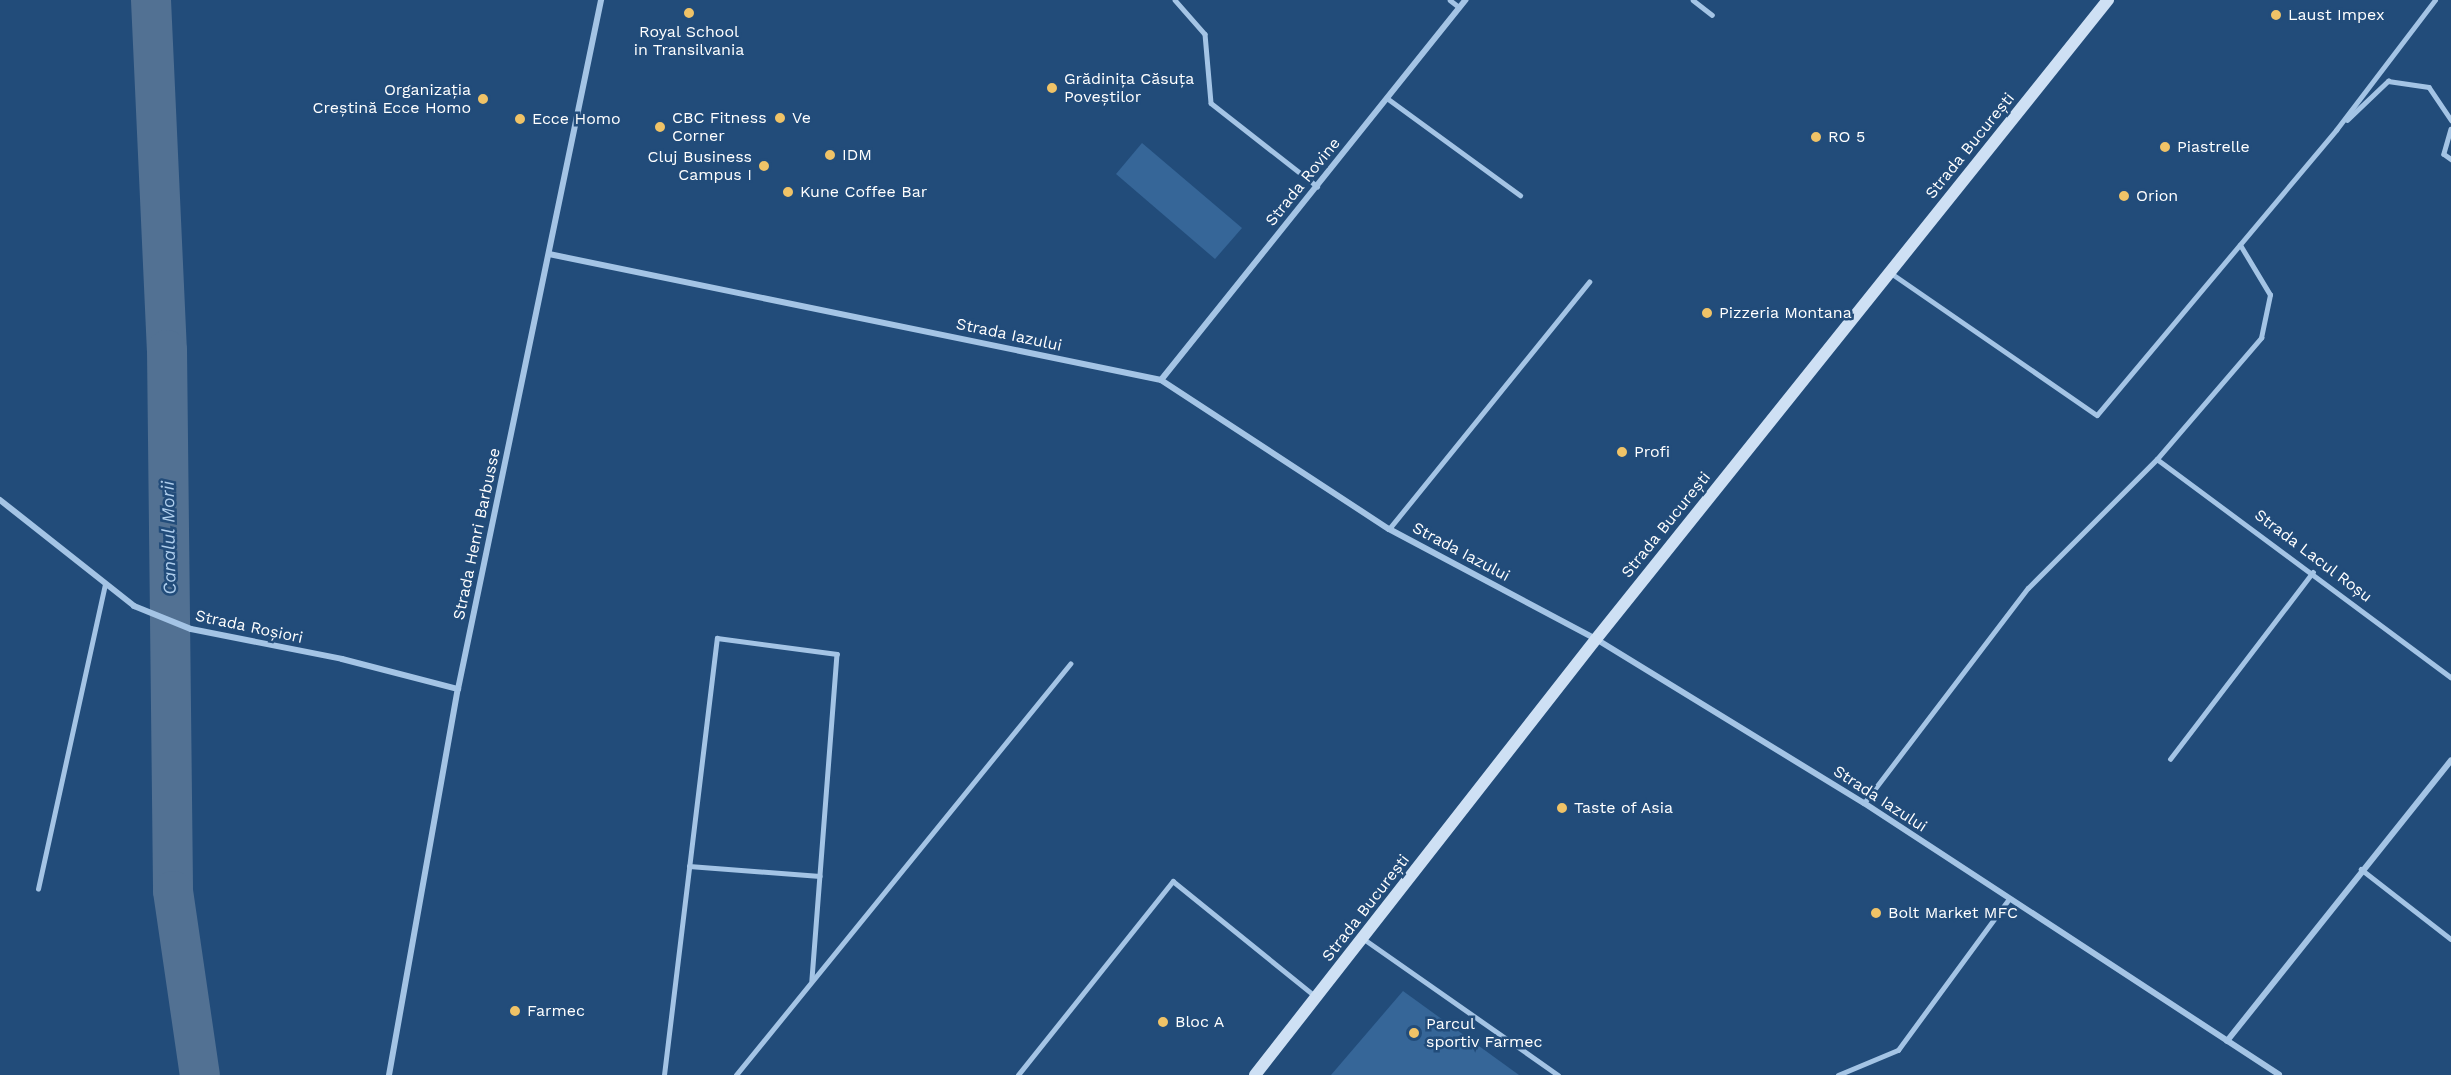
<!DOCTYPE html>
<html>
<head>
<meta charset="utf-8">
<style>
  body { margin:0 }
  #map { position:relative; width:2451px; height:1075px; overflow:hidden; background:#224c7a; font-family:"Work Sans",sans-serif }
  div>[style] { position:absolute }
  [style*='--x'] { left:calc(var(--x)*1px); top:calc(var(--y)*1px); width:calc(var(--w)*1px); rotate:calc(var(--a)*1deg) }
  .green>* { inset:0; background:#366698 }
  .canal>* { height:40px; margin:-20px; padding:0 20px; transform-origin:20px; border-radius:20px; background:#527193 }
  .service>* { height:4.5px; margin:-2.25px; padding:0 2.25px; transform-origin:2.25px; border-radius:2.25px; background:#a4c4e5 }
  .minor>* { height:6px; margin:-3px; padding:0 3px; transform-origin:3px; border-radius:3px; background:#a4c4e5 }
  .secondary>* { height:12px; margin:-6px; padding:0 6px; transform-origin:6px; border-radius:6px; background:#cee0f4 }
  .dots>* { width:16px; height:16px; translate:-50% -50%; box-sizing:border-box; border:3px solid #224c7a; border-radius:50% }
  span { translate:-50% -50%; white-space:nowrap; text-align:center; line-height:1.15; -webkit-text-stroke:5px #224c7a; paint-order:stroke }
  .poi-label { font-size:16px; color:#fff }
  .left { translate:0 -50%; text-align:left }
  .right { translate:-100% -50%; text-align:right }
  .street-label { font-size:16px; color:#fff }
  .water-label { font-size:18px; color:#afceed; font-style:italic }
</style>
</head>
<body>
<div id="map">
  <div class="green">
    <div style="clip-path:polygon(1142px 143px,1242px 228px,1215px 259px,1116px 174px)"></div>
    <div style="clip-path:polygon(1403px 991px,1519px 1075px,1331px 1075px)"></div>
  </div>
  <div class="canal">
    <div style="--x:151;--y:0;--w:350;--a:87.4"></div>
    <div style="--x:167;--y:350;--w:541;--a:89.36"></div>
    <div style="--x:173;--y:891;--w:186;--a:81.7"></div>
  </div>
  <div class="service">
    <div style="--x:1175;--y:0;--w:45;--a:48.6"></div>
    <div style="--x:1205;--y:34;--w:69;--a:85"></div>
    <div style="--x:1211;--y:103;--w:135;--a:38.1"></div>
    <div style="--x:1450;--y:0;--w:11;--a:38"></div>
    <div style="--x:1693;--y:0;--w:24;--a:38"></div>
    <div style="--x:1387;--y:98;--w:165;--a:36.1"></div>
    <div style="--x:2347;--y:120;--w:57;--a:-43.6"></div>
    <div style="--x:2388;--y:81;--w:41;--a:8.3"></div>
    <div style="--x:2429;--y:87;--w:40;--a:56"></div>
    <div style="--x:2451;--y:129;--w:26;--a:106"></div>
    <div style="--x:2444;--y:154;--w:9;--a:36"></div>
    <div style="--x:1891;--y:273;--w:250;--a:34.6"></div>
    <div style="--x:2097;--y:415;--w:372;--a:-50"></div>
    <div style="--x:2336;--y:130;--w:163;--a:-52.7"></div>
    <div style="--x:2157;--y:459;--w:366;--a:36.6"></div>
    <div style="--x:1389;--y:529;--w:318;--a:-51"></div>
    <div style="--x:2170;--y:759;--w:235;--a:-52.6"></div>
    <div style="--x:1864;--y:803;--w:270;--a:-52.7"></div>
    <div style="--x:2028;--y:588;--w:182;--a:-45"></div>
    <div style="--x:2157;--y:459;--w:160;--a:-49.3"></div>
    <div style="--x:2261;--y:338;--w:44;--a:-78.2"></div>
    <div style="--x:2270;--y:295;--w:58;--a:-121"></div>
    <div style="--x:689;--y:866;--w:131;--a:4.4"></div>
    <div style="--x:2361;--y:869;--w:114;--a:37.9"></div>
    <div style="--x:38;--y:889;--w:311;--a:-77.6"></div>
    <div style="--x:1364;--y:939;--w:237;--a:35"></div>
    <div style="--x:664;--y:1075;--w:440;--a:-83.1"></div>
    <div style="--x:717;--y:638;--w:121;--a:7.6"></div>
    <div style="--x:837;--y:654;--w:327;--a:94.4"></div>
    <div style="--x:736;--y:1075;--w:530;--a:-50.9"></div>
    <div style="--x:1018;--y:1075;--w:248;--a:-51.4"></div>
    <div style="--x:1173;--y:881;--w:183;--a:39"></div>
    <div style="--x:1838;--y:1075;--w:65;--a:-22.6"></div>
    <div style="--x:1898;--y:1050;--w:187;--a:-53.7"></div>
  </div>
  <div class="minor">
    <div style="--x:549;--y:254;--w:625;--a:11.63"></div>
    <div style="--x:1161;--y:380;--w:272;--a:33.2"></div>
    <div style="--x:1389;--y:529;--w:234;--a:28"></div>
    <div style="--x:1596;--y:639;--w:314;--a:31.5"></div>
    <div style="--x:1864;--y:803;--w:496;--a:33.2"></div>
    <div style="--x:1161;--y:380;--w:487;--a:-51.3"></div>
    <div style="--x:0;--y:500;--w:171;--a:38.3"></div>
    <div style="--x:134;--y:606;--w:61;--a:22"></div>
    <div style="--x:191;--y:629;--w:154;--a:11.2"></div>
    <div style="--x:342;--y:659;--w:120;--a:14.5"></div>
    <div style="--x:2227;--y:1041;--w:359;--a:-51.4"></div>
    <div style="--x:389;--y:1075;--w:392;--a:-79.9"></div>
    <div style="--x:458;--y:689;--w:704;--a:-78.27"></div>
  </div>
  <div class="secondary">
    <div style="--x:1255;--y:1075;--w:554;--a:-51.97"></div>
    <div style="--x:1596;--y:639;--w:819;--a:-51.3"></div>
  </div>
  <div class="dots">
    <div style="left:689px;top:13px;background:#f0c367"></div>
    <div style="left:2276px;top:15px;background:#f0c367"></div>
    <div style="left:1052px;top:88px;background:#f0c367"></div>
    <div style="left:483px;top:99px;background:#f0c367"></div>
    <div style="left:780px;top:118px;background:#f0c367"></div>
    <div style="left:520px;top:119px;background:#f0c367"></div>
    <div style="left:660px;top:127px;background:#f0c367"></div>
    <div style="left:1816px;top:137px;background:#f0c367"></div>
    <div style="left:2165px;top:147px;background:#f0c367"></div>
    <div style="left:830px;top:155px;background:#f0c367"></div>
    <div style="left:764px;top:166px;background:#f0c367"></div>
    <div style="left:788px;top:192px;background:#f0c367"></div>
    <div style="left:2124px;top:196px;background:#f0c367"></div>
    <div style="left:1707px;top:313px;background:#f0c367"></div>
    <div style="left:1622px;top:452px;background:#f0c367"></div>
    <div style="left:1562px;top:808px;background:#f0c367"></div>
    <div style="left:1876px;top:913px;background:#f0c367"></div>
    <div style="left:515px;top:1011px;background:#f0c367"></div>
    <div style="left:1163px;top:1022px;background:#f0c367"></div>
    <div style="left:1414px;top:1033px;background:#f0c367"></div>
  </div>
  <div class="poi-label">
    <span class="left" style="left:2288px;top:15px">Laust Impex</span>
    <span style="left:689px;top:41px">Royal School<br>in Transilvania</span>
    <span class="left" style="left:1064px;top:88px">Grădinița Căsuța<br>Poveștilor</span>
    <span class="right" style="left:471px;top:99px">Organizația<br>Creștină Ecce Homo</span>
    <span class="left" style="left:672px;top:127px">CBC Fitness<br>Corner</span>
    <span class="left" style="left:792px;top:118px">Ve</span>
    <span class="left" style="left:532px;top:119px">Ecce Homo</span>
    <span class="left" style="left:1828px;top:137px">RO 5</span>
    <span class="left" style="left:2177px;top:147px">Piastrelle</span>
    <span class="left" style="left:842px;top:155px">IDM</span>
    <span class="right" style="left:752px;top:166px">Cluj Business<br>Campus I</span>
    <span class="left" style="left:800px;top:192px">Kune Coffee Bar</span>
    <span class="left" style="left:2136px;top:196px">Orion</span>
    <span class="left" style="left:1719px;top:313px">Pizzeria Montana</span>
    <span class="left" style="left:1634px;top:452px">Profi</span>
    <span class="left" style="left:1574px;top:808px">Taste of Asia</span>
    <span class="left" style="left:1888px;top:913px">Bolt Market MFC</span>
    <span class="left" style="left:527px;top:1011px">Farmec</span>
    <span class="left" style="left:1175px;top:1022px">Bloc A</span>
    <span class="left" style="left:1426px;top:1033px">Parcul<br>sportiv Farmec</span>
  </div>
  <div class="street-label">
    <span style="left:1970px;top:146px;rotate:-51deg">Strada București</span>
    <span style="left:1303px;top:182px;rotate:-51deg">Strada Rovine</span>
    <span style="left:1009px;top:335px;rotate:12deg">Strada Iazului</span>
    <span style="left:1666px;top:525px;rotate:-51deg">Strada București</span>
    <span style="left:477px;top:534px;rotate:-78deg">Strada Henri Barbusse</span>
    <span style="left:1461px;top:552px;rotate:28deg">Strada Iazului</span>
    <span style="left:2313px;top:556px;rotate:37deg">Strada Lacul Roșu</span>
    <span style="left:249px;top:627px;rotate:12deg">Strada Roșiori</span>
    <span style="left:1880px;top:799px;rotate:33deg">Strada Iazului</span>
    <span style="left:1366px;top:908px;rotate:-52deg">Strada București</span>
  </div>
  <div class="water-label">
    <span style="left:169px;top:538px;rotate:-91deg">Canalul Morii</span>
  </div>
</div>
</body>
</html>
